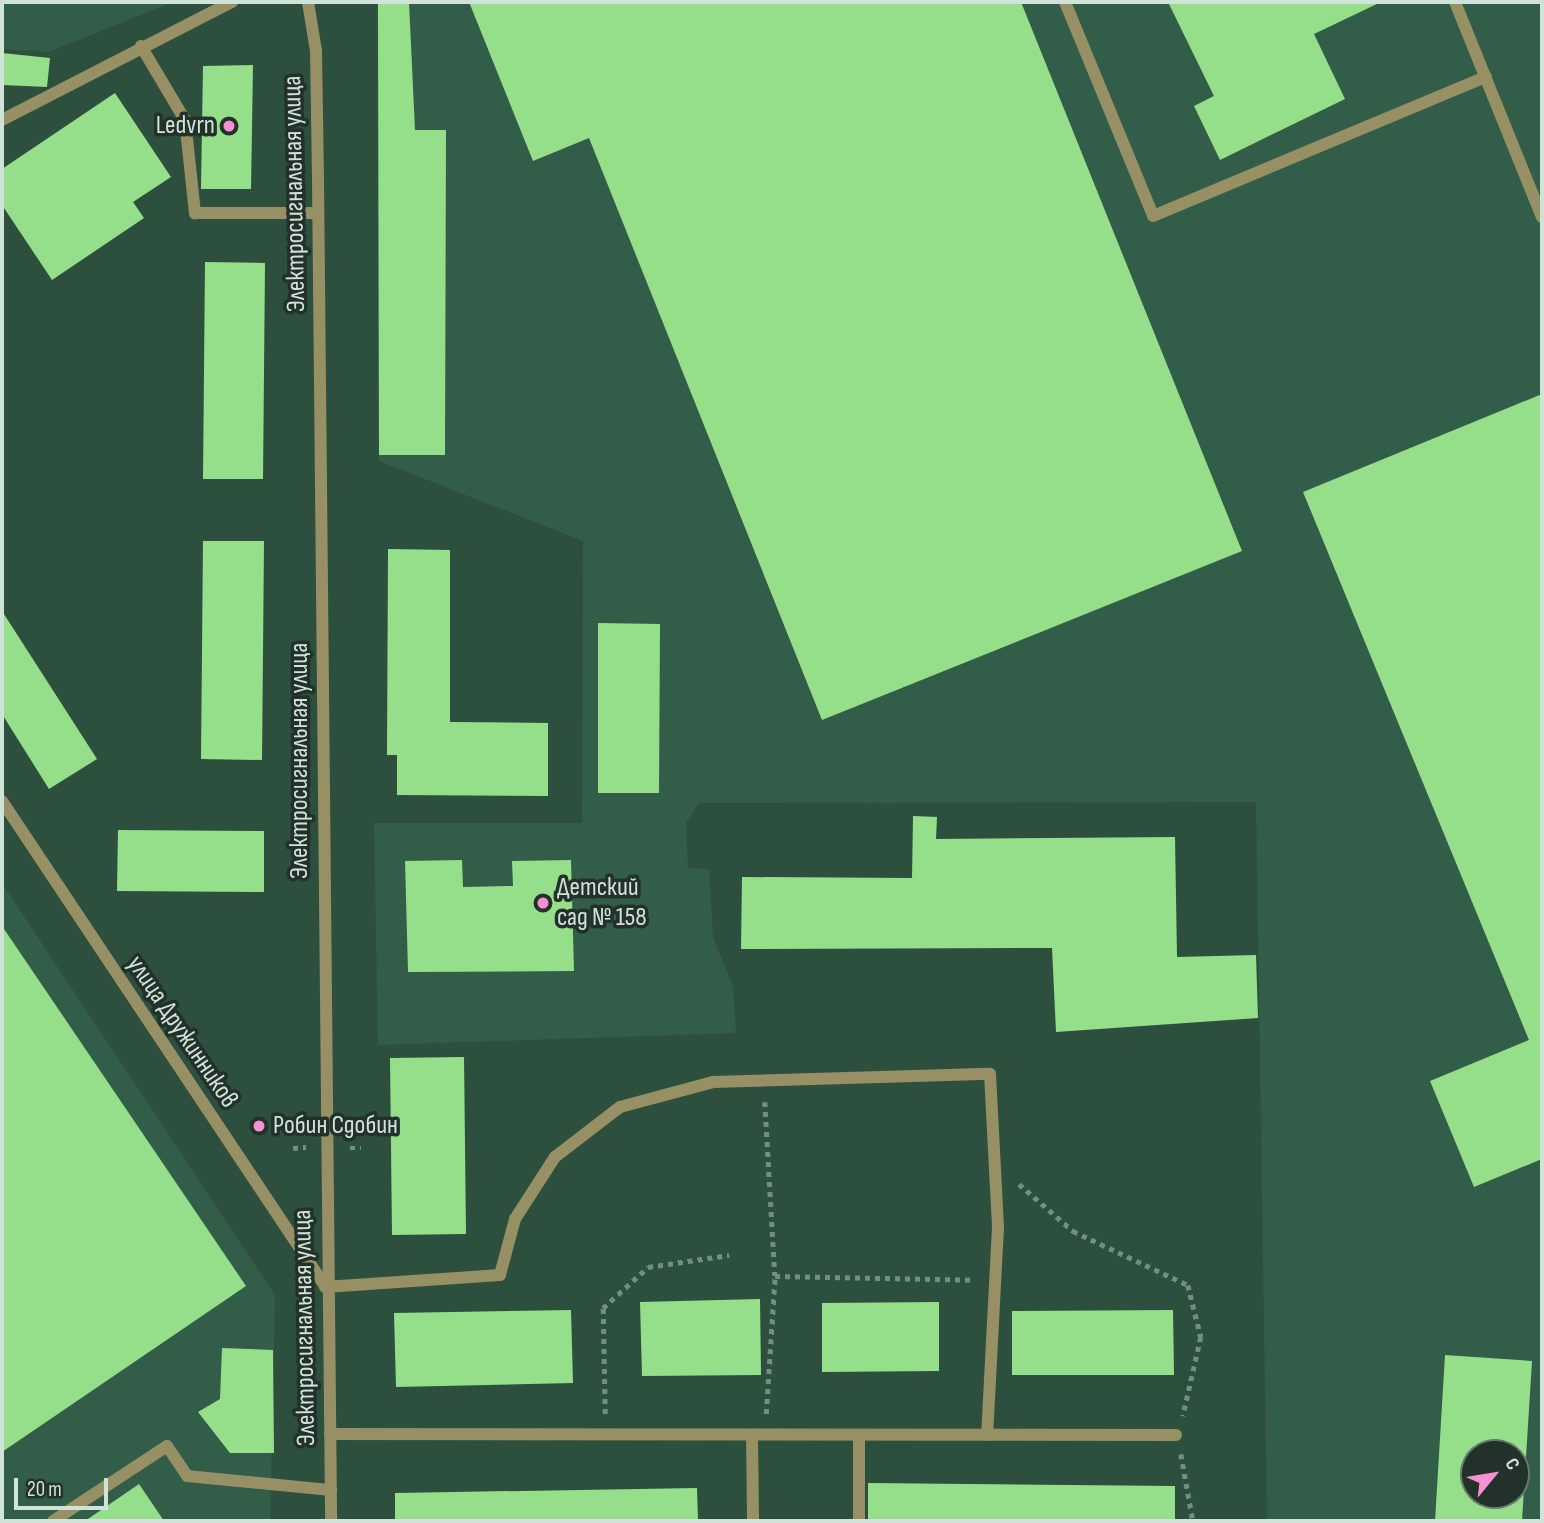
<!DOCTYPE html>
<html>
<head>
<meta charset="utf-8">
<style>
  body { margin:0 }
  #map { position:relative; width:1544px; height:1523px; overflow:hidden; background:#2d503e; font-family:"Sofia Sans Condensed",sans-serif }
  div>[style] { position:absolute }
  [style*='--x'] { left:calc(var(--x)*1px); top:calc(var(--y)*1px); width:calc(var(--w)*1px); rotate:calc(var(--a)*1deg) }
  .built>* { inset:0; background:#325d48 }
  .building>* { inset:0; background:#96df8a }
  .path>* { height:4.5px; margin-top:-2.25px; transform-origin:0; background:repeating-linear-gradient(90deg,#738f80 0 5px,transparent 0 10px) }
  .minor>* { height:12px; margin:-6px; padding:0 6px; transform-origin:6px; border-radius:6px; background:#969064 }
  .dots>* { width:19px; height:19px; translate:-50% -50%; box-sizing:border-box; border:4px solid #223129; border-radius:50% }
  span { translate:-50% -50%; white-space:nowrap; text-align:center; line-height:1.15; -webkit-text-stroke:7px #223129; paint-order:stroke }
  .poi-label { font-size:26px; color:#d0e3d8 }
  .right { translate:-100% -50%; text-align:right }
  .left { translate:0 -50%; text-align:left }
  .street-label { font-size:26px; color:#d0e3d8 }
  .frame { position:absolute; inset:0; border:4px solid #d0e3d8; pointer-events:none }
  .north { position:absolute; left:1460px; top:1439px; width:70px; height:70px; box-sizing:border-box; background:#223129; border:2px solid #68786f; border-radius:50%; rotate:60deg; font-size:19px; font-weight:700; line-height:28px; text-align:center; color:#d0e3d8 }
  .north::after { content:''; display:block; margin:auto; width:24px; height:32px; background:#f591d3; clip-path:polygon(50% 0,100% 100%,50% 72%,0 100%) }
  .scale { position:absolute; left:14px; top:1478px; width:94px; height:32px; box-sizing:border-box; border:4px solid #d0e3d8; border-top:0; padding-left:9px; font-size:21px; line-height:24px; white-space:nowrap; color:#d0e3d8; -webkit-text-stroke:5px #223129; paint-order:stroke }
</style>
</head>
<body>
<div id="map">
  <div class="built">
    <div style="clip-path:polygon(2px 2px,173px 2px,49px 52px,2px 49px)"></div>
    <div style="clip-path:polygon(evenodd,377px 2px,1542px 2px,1542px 1521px,1267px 1521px,1256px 802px,699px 803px,686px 823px,688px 868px,709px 869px,713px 937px,733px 986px,736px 1033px,378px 1045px,374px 823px,582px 823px,583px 541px,379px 461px,377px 2px,1474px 1453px,1516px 1453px,1516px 1495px,1474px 1495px,1474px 1453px)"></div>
    <div style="clip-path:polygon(2px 883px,275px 1295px,270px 1521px,2px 1521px)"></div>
  </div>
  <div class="building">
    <div style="clip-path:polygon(378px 2px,409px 2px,415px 130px,446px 130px,445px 455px,379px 455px)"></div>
    <div style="clip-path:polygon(469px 2px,1021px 2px,1242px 551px,822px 720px,589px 138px,533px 161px)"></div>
    <div style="clip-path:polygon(1168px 2px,1381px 2px,1314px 34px,1345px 99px,1220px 160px,1194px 106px,1214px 96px)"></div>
    <div style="clip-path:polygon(2px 53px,50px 58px,47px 87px,2px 85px)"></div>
    <div style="clip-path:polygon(253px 65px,251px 189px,201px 189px,203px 66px)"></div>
    <div style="clip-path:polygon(115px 93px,171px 177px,133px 202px,144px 218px,52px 280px,2px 205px,2px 169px)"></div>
    <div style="clip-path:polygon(205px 262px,265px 263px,263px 479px,203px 479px)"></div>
    <div style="clip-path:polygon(1542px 394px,1542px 1159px,1474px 1187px,1430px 1081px,1529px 1040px,1303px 492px)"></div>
    <div style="clip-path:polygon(203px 541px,264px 541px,262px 760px,201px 759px)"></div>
    <div style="clip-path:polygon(388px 549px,450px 550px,450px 722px,548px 723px,548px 796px,397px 795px,397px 755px,387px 755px)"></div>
    <div style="clip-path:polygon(2px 611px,97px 759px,49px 789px,2px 714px)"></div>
    <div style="clip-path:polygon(598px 623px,660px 624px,659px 793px,598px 793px)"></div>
    <div style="clip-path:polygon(913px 816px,937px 817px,936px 839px,1175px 837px,1177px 957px,1256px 955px,1258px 1018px,1056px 1032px,1052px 948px,741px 949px,742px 877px,912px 878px)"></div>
    <div style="clip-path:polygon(118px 830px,264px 831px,264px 892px,117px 891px)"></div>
    <div style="clip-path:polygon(462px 860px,463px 887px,513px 886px,512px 861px,571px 860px,574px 971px,408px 972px,405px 861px)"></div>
    <div style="clip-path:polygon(2px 926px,246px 1286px,2px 1452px)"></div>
    <div style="clip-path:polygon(464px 1057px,466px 1234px,392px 1235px,390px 1058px)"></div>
    <div style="clip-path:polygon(760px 1299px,761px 1375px,642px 1376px,640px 1302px)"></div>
    <div style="clip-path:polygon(939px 1302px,939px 1371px,822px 1372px,822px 1303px)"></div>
    <div style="clip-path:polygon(571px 1310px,573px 1383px,396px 1387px,394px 1313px)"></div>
    <div style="clip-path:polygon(1173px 1310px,1174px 1375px,1012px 1375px,1012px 1311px)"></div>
    <div style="clip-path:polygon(222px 1348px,273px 1350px,274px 1453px,230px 1453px,198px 1412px,220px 1399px)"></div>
    <div style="clip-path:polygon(evenodd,1445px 1355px,1532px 1361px,1522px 1521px,1435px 1521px,1445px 1355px,1474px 1453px,1516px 1453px,1516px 1495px,1474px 1495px,1474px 1453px)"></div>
    <div style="clip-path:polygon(868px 1483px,1175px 1486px,1175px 1521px,868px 1521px)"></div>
    <div style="clip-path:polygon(139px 1484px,164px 1521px,85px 1521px)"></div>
    <div style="clip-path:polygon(697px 1488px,698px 1521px,395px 1521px,395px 1493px)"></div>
  </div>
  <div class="path">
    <div style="--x:765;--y:1102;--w:174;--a:86.7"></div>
    <div style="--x:293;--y:1148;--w:13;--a:-4"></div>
    <div style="--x:350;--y:1148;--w:11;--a:0"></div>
    <div style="--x:1019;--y:1184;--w:72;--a:41"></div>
    <div style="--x:1073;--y:1231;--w:127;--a:25.2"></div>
    <div style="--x:1188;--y:1285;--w:54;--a:76"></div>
    <div style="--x:1201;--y:1337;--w:81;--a:102.8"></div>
    <div style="--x:605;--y:1414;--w:106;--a:-91.1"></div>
    <div style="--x:603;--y:1308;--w:61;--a:-42.3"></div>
    <div style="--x:648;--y:1267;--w:82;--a:-8.4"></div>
    <div style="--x:766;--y:1414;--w:138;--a:-86.3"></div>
    <div style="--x:775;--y:1276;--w:200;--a:1.1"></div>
    <div style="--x:1181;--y:1454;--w:68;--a:79.8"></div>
  </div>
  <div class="minor">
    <div style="--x:308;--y:2;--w:50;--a:80.7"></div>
    <div style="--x:316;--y:51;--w:128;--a:89.1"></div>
    <div style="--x:318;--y:179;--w:1342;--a:89.44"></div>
    <div style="--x:1065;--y:2;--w:231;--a:67.6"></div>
    <div style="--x:1153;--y:216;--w:361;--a:-22.7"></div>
    <div style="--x:1455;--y:2;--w:232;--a:68"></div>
    <div style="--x:141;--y:46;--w:86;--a:59.3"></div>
    <div style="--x:185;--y:120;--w:94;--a:83.9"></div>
    <div style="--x:195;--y:213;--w:123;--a:0"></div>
    <div style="--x:2;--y:120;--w:259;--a:-27.2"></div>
    <div style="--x:2;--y:801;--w:583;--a:56.34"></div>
    <div style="--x:325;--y:1287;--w:175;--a:-3.9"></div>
    <div style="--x:500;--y:1275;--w:58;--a:-75"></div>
    <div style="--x:515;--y:1219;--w:74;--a:-57.2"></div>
    <div style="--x:555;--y:1157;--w:82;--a:-37.6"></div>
    <div style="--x:620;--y:1107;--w:96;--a:-15"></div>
    <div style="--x:713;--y:1082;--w:277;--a:-1.7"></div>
    <div style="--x:990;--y:1074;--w:153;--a:87"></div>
    <div style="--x:998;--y:1227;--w:208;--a:93"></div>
    <div style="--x:330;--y:1434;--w:846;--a:0.07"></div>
    <div style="--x:859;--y:1435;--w:86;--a:90"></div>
    <div style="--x:752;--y:1436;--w:85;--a:89.3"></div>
    <div style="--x:53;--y:1521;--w:136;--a:-33.3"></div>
    <div style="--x:167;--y:1446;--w:36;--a:56"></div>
    <div style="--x:187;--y:1476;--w:145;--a:5.6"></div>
  </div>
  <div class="dots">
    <div style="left:229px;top:126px;background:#f591d3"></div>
    <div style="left:543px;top:903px;background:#f591d3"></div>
    <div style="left:259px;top:1126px;background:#f591d3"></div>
  </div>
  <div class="poi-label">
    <span class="right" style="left:215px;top:126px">Ledvrn</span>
    <span class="left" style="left:557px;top:903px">Детский<br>сад № 158</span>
    <span class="left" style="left:273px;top:1126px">Робин Сдобин</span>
  </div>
  <div class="street-label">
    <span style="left:295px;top:194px;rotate:-91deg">Электросигнальная улица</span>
    <span style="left:300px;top:761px;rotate:-90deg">Электросигнальная улица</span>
    <span style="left:182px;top:1032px;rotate:56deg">улица Дружинников</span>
    <span style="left:305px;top:1328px;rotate:-91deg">Электросигнальная улица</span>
  </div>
  <div class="frame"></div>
  <div class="north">С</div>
  <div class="scale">20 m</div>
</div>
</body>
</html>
